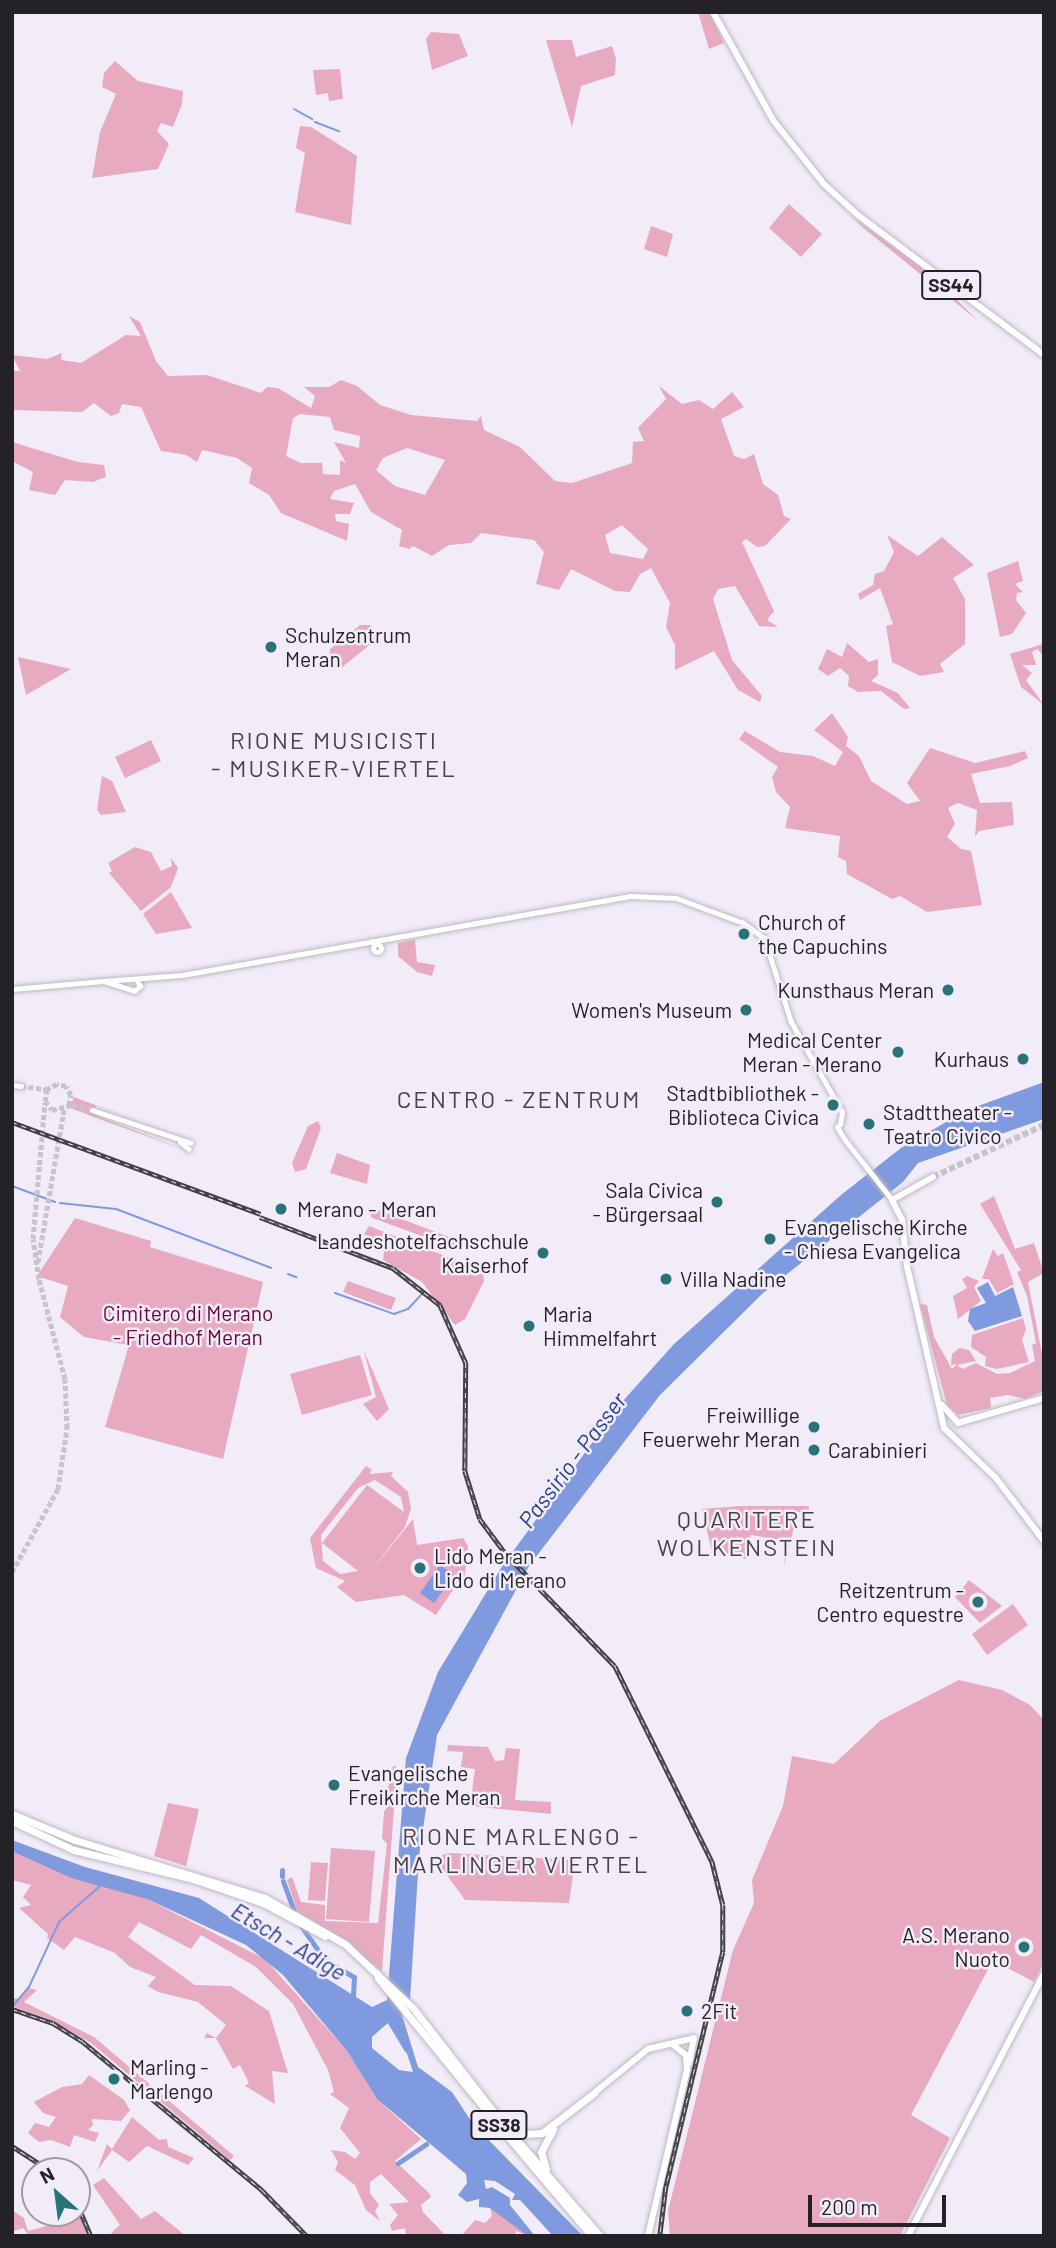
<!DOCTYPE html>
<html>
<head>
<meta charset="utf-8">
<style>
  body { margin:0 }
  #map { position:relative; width:1056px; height:2248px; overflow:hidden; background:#f2ebf8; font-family:Barlow,sans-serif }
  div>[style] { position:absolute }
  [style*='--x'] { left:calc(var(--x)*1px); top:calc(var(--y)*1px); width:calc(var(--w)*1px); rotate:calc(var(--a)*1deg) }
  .green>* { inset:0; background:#e7aac1 }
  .water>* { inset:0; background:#7f9ade }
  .stream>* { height:2px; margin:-1px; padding:0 1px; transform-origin:1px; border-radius:1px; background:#7f9ade }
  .canal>* { height:5px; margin:-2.5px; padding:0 2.5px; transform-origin:2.5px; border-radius:2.5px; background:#7f9ade }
  .river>* { height:8px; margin:-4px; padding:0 4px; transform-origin:4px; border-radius:4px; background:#7f9ade }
  .secondary-tunnel>* { height:5px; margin-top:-2.5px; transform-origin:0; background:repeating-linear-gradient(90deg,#c9c3ce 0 5px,transparent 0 7.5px) }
  .primary-tunnel>* { height:6px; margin-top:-3px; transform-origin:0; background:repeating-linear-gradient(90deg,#c9c3ce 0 6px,transparent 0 9px) }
  .roads { filter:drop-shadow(0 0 2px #bfb8c4) drop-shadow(0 0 2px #bfb8c4) }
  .secondary>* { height:5px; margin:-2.5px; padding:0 2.5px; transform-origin:2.5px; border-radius:2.5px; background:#fff }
  .secondary>.ring { margin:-2.5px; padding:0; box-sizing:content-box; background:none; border:5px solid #fff; border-radius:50% }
  .primary>* { height:6px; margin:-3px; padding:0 3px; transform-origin:3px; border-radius:3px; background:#fff }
  .highway>* { height:7px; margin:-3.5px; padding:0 3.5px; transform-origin:3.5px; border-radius:3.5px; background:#fff }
  .rail>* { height:4.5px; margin-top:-2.25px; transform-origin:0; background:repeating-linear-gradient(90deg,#f2ebf8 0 5px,#434046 0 10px); box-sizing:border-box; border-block:2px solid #434046 }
  .dots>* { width:19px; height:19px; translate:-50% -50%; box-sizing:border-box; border:4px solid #f2ebf8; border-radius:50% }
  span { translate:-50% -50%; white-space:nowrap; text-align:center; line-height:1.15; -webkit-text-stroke:5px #f2ebf8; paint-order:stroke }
  .shield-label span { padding:2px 5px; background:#f2ebf8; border:2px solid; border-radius:5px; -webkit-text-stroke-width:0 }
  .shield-label { font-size:19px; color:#242226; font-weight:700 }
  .poi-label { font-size:21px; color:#242226 }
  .left { translate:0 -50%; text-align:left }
  .right { translate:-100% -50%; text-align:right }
  .park-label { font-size:21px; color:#68053e }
  .water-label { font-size:23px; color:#2a4293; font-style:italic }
  .quarter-label { font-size:24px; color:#48424c; letter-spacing:2px }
  .frame { position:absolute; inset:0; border:14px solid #242226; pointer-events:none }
  .north { position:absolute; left:21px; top:2157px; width:70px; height:70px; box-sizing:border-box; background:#f2ebf8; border:2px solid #a09ba4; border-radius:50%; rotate:332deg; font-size:19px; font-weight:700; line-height:28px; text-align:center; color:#242226 }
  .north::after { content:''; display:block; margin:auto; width:24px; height:32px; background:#287278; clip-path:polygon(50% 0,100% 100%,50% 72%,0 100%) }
  .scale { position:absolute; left:808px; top:2195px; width:138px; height:32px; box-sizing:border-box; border:4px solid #242226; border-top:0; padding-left:9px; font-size:21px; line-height:24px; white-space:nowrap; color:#242226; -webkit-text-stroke:5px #f2ebf8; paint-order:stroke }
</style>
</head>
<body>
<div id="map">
  <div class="green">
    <div style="clip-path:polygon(698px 12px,709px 12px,724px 43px,709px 49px)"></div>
    <div style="clip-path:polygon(431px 32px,459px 34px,468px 56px,432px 70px,426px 39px)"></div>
    <div style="clip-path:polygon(546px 40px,572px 40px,576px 57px,612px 46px,616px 59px,615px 75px,581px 86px,572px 127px)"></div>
    <div style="clip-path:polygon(115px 61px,138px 81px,183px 91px,182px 104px,173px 127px,161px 123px,157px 131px,169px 144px,158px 169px,92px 178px,100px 132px,116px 94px,102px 87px,104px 73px)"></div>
    <div style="clip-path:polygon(340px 69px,343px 99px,329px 101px,328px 93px,316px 95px,313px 70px)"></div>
    <div style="clip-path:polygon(300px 126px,311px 127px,357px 156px,351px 225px,295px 212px,305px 153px,296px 148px)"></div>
    <div style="clip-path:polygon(789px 204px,822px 234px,801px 257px,769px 228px)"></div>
    <div style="clip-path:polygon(851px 216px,933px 276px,977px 320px,866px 230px)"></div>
    <div style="clip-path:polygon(651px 226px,673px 234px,667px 257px,644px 249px)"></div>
    <div style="clip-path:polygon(evenodd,129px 316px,140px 322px,156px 361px,168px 376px,207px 375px,261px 393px,267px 387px,278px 388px,311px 408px,315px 396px,304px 387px,329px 387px,341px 380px,357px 386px,380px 405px,411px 415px,477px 421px,481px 416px,484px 430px,520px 447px,555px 481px,572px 483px,632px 463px,633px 442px,644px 441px,638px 428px,666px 399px,659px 386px,682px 404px,699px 400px,713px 409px,732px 392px,744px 407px,721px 419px,734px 456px,744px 459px,754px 454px,763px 484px,778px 495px,784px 516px,791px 519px,765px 546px,757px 547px,746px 539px,742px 542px,774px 611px,767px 620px,778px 627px,759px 626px,735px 586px,718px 589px,713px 599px,732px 660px,762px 696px,760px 702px,738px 690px,714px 651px,675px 670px,675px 645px,666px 627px,670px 603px,651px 568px,640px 574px,630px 592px,615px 591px,571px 569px,559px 590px,536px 584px,544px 552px,534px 540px,481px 533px,471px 543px,449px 545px,432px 556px,413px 546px,409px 549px,399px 546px,402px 530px,371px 512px,355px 484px,334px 491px,330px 499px,354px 503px,350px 514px,335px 514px,336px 521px,349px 524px,347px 541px,281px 513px,269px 495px,249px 483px,252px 468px,237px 458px,202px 450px,197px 462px,186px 455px,161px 451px,141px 407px,122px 404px,119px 413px,111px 416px,94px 403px,82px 412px,12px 410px,12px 371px,20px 371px,12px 355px,47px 359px,62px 353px,61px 360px,81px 363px,126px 335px,141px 336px,129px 316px,300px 414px,330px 417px,334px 430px,360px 436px,359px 448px,334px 442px,346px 463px,340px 460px,340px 475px,323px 474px,322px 463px,301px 463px,286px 456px,293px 418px,300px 414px,129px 316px,407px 448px,445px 460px,425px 495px,395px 486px,376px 470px,383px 458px,407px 448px,129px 316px,622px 525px,648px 549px,643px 559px,610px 553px,605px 535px,622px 525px)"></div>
    <div style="clip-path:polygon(12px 442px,78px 462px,104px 465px,106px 477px,93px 482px,65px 480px,55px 495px,29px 490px,33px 472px,12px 461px)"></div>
    <div style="clip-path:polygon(887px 535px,918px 556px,942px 537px,974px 565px,953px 578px,965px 599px,965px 644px,940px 664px,944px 672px,920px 676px,892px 662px,886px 626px,893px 624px,880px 588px,860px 600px,858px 594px,873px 585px,875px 574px,884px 571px,894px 552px)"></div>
    <div style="clip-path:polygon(1018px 561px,1023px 581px,1015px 584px,1023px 592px,1017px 593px,1016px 600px,1026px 613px,1012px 634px,1000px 637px,987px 573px)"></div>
    <div style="clip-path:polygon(360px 625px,370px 625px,378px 638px,340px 669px,328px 666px,330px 649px)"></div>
    <div style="clip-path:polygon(847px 643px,869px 662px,878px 659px,878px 675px,871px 681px,898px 693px,910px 708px,904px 709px,881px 691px,858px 692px,848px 686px,849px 676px,840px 668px,828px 676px,818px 669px,827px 649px,842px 657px)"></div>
    <div style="clip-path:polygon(1043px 644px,1044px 656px,1037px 649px,1032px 652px,1036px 665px,1022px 665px,1032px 673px,1026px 680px,1044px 705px,1021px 687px,1010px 654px)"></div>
    <div style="clip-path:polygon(18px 657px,71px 669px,26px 695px)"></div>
    <div style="clip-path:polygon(832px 713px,848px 737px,846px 746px,859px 756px,871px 781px,907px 804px,920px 801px,907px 783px,930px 748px,975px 763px,1025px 751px,1028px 758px,1010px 766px,971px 774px,980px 803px,1012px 802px,1014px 825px,979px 831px,975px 837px,977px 810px,958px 803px,948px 808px,955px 824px,947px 837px,961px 849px,971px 851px,982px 905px,927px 912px,900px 896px,892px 899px,847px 874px,846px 861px,838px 857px,840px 836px,785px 828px,790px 807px,776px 792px,772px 777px,778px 767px,739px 739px,745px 731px,780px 752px,813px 756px,835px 766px,843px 752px,814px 730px)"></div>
    <div style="clip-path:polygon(151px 740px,161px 761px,125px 778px,115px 757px)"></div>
    <div style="clip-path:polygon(102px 776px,112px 781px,126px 812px,101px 815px,97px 810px)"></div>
    <div style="clip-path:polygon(135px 847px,151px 852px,161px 871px,172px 866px,171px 858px,178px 868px,171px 887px,141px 911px,109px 873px,112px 871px,108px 863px)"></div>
    <div style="clip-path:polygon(171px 892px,192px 928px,156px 934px,143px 914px)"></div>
    <div style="clip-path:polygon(415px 939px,417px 962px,435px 965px,432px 976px,417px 972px,398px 956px,398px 943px)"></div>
    <div style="clip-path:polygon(74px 1097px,187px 1140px,97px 1106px,92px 1109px,95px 1115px,187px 1151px,70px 1108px)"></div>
    <div style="clip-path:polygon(318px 1121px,321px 1128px,306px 1169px,295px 1172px,292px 1163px,308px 1126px)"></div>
    <div style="clip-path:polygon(337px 1153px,370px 1165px,367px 1184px,330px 1173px)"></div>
    <div style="clip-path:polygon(994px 1196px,1015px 1249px,1034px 1243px,1044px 1273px,1028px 1282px,1044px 1364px,1044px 1391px,1025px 1399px,1008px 1395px,990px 1398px,991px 1408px,958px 1415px,947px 1405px,920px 1304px,927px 1305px,934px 1337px,952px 1369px,957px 1364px,951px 1365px,952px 1354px,959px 1348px,969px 1350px,976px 1361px,957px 1365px,963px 1369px,976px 1363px,997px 1374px,1010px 1373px,1035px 1361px,1032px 1345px,1036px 1343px,1027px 1296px,1017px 1272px,1021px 1270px,980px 1204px)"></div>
    <div style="clip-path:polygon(375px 1209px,457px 1240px,459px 1245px,453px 1247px,372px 1218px,369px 1211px)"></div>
    <div style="clip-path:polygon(75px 1218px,151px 1241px,150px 1247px,263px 1282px,223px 1459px,105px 1427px,129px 1345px,84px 1337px,60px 1317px,68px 1286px,37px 1276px)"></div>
    <div style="clip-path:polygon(369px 1226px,483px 1271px,484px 1281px,465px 1319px,455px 1325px,422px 1282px,383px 1260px,385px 1245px,364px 1234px)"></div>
    <div style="clip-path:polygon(993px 1249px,998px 1256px,1003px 1253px,1014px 1284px,997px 1293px,989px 1279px,982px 1279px)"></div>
    <div style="clip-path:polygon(967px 1276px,979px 1281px,974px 1287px,981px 1301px,958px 1319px,953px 1296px,967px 1288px,962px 1279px)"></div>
    <div style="clip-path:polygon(348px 1281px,396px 1298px,391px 1310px,343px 1292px)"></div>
    <div style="clip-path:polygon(1023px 1318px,1026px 1329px,1022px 1340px,1029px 1362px,997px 1369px,985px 1366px,986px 1357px,971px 1347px,972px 1335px)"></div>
    <div style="clip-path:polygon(364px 1351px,389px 1409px,377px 1421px,363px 1404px,376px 1397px)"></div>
    <div style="clip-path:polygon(360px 1355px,372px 1395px,302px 1415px,290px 1374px)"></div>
    <div style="clip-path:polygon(evenodd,366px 1466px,372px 1470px,369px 1474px,393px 1472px,391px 1476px,408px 1492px,411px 1508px,405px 1527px,367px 1576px,413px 1519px,417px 1545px,463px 1538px,468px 1546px,464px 1583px,459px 1589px,455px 1587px,436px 1615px,404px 1595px,356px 1602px,337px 1587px,345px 1581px,316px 1568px,310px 1538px,366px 1466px,375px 1480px,401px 1497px,404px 1512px,367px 1485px,322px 1543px,358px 1571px,340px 1574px,323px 1561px,321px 1535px,358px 1488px,375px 1480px)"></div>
    <div style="clip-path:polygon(740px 1506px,809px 1506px,809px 1511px,798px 1512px,784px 1566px,787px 1541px,751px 1535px,746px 1559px,712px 1552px,702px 1509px)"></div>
    <div style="clip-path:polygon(969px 1580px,1002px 1606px,980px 1623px,955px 1597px)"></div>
    <div style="clip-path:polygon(1013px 1604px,1028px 1625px,987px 1655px,972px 1634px)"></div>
    <div style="clip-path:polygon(959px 1680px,1002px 1690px,1030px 1705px,1044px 1720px,1044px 1962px,1034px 1982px,993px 1960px,911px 2115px,950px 2138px,900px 2236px,670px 2236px,668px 2211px,733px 1950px,754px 1903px,752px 1880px,783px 1806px,792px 1756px,834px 1764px,881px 1720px)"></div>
    <div style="clip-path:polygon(448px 1745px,488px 1747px,495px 1761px,504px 1760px,506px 1748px,520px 1749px,515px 1800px,551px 1802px,551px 1814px,470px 1806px,475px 1769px,461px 1767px,463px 1752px,447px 1751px)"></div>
    <div style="clip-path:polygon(393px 1766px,397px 1767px,382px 1971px,297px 1911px,287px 1880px,292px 1877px,301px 1902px,325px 1905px,325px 1921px,378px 1923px,387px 1844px,382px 1838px,384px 1812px,392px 1798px,387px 1793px)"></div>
    <div style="clip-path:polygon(168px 1803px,199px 1809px,186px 1866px,154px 1856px)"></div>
    <div style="clip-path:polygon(331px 1848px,375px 1851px,369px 1922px,326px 1919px)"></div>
    <div style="clip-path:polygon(12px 1851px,147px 1899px,265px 1959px,347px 2051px,377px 2099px,421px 2139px,395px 2161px,429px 2193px,431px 2197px,421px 2205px,423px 2212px,446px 2236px,406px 2236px,405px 2228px,392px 2231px,390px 2225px,398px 2215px,389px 2204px,409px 2202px,381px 2174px,370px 2182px,370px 2193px,379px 2205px,375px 2211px,380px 2221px,366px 2210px,355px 2185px,335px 2170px,338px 2162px,331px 2150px,345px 2152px,355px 2159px,360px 2153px,340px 2128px,349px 2108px,330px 2094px,334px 2092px,328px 2070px,293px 2004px,256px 1967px,201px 1935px,191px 1949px,139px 1922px,128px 1937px,195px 1985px,231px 1986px,269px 2011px,288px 2073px,272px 2071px,275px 2104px,245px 2086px,249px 2083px,240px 2065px,233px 2069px,216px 2038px,204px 2038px,207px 2033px,216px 2038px,226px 2025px,198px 2002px,158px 1992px,148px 1986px,156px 1977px,130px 1967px,115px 1953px,75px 1937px,64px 1950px,47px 1938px,48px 1934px,19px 1908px,31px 1905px,23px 1897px,31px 1885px,12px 1880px)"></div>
    <div style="clip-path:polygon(450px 1853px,574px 1860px,578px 1866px,574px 1868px,569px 1903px,465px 1900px,441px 1867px,442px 1855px)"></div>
    <div style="clip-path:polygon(311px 1862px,328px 1863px,325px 1901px,308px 1900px)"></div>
    <div style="clip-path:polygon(28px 1988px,37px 1990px,24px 2002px,94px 2037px,234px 2156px,230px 2160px,91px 2043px,49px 2019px,12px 2006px,12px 1998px,18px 1999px)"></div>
    <div style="clip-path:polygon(89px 2075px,124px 2100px,130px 2110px,121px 2121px,92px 2119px,93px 2125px,88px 2130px,99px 2133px,95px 2142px,74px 2135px,70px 2147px,51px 2140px,39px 2142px,28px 2133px,35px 2123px,49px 2127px,56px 2117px,43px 2113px,34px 2102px,62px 2087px,82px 2084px)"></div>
    <div style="clip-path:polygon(132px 2117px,159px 2140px,167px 2139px,168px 2147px,194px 2158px,188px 2165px,147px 2146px,129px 2162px,112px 2150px,97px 2171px,107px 2144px,112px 2149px)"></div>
    <div style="clip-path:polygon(104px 2178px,141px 2219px,155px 2211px,186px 2236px,114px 2236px,111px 2233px,120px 2225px,93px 2185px)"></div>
    <div style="clip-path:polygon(77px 2207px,88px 2236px,29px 2236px,23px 2228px,12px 2232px,12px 2210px,24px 2218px,28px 2231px,76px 2218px)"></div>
    <div style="clip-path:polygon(490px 2207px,515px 2223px,528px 2236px,516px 2231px,515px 2236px,461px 2236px,475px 2220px,485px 2223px,492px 2216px)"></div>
  </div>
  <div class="water">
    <div style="clip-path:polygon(evenodd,1044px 1082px,1044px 1119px,918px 1163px,903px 1182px,762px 1294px,660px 1395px,529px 1566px,437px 1735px,419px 1856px,410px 2000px,402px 2015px,418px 2067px,452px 2092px,473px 2124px,583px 2236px,553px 2236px,520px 2200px,512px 2200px,515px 2194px,495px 2181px,484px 2180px,486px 2189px,492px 2187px,510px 2198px,510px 2205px,535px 2236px,528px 2236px,490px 2208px,479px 2207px,479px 2199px,467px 2202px,458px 2195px,467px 2183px,466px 2174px,377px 2099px,347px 2051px,283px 1975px,246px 1945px,147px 1899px,71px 1878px,12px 1851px,12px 1840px,85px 1867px,199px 1898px,372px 2007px,387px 2000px,406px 1758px,438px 1672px,503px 1565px,622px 1402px,674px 1344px,841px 1195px,901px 1148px,967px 1110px,1044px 1082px,389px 2022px,398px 2026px,413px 2072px,399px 2070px,372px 2048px,372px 2037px,389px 2022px)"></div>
    <div style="clip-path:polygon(988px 1282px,995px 1296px,1013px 1287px,1022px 1316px,975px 1331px,968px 1321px,970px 1309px,986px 1303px,977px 1288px)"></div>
    <div style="clip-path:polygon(440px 1565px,454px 1575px,434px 1603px,420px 1593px)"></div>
  </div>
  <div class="stream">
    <div style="--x:294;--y:109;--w:21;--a:29"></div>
    <div style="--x:315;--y:122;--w:26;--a:21"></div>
    <div style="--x:12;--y:1186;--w:46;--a:20.4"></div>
    <div style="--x:60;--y:1203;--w:56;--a:6.1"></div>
    <div style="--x:116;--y:1209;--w:166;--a:20.8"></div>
    <div style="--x:288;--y:1274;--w:9;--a:21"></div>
    <div style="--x:335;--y:1293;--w:63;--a:19.6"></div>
    <div style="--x:394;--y:1314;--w:15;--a:-20"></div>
    <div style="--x:408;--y:1309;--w:22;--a:-47"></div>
    <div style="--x:12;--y:2007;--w:26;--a:-50"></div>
    <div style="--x:29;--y:1987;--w:72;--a:-65.2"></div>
    <div style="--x:59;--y:1922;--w:55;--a:-41.3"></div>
  </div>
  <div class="canal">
    <div style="--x:282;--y:1870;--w:6;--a:90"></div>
    <div style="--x:283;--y:1881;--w:35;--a:70"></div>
    <div style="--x:299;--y:1923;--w:44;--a:55.2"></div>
    <div style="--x:324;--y:1959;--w:35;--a:31"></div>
    <div style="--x:354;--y:1977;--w:21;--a:93"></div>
    <div style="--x:398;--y:2163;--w:34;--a:-34"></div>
  </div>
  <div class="river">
    <div style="--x:390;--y:2019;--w:35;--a:59"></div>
  </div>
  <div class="secondary-tunnel">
    <div style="--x:21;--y:1086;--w:26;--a:7"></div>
    <div style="--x:69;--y:1105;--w:10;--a:-79"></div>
    <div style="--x:71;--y:1095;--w:10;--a:-119"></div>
    <div style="--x:66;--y:1086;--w:9;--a:-167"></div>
    <div style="--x:57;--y:1084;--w:11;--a:153"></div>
    <div style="--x:47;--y:1089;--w:12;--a:99"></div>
    <div style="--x:45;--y:1101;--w:11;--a:52"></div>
    <div style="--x:52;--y:1110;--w:21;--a:-14"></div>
    <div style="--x:72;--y:1105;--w:21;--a:14"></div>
    <div style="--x:38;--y:1262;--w:154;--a:-80.3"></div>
    <div style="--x:12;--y:1572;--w:95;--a:-61"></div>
    <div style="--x:58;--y:1489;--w:62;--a:-81.6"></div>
    <div style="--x:67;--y:1428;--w:49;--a:-92.3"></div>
    <div style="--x:65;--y:1379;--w:103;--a:-104.6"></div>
    <div style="--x:39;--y:1279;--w:40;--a:-98.5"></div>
    <div style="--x:33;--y:1239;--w:137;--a:-85"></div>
  </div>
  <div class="primary-tunnel">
    <div style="--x:933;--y:1177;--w:123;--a:-25.1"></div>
  </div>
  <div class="roads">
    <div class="secondary">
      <div style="--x:742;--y:922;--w:27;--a:36"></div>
      <div style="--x:764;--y:938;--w:88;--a:72.2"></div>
      <div style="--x:791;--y:1022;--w:103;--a:60.5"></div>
      <div style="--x:842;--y:1112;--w:12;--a:99"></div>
      <div class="ring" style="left:373px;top:944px;width:3px;height:3px"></div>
      <div style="--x:104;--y:981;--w:78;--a:-4.4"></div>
      <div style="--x:182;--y:975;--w:456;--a:-10"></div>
      <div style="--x:631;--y:896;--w:45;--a:2.5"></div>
      <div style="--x:676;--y:898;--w:66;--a:20.4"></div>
      <div style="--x:12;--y:989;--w:92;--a:-5"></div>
      <div style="--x:104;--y:981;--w:32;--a:18"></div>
      <div style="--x:134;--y:991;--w:8;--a:-40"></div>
      <div style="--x:140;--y:986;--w:8;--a:-120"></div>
      <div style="--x:12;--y:1085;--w:9;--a:6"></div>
      <div style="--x:92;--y:1110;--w:104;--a:18.4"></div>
      <div style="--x:840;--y:1124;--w:4;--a:135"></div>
      <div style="--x:837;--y:1127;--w:15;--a:58"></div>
      <div style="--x:845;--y:1140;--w:76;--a:51.9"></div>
      <div style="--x:180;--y:1142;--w:11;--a:38"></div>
    </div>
    <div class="primary">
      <div style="--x:713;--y:12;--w:124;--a:60.9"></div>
      <div style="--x:773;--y:120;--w:82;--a:51.4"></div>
      <div style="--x:824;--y:184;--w:47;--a:42.4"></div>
      <div style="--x:859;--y:216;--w:231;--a:36.9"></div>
      <div style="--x:933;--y:1177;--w:47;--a:150.7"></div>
      <div style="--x:892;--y:1200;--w:22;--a:63"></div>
      <div style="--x:902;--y:1220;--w:46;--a:83.8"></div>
      <div style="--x:907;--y:1266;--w:166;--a:77.1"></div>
      <div style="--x:944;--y:1428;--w:72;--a:43.9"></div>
      <div style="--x:996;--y:1478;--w:79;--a:52.7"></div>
      <div style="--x:942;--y:1405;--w:24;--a:48"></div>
      <div style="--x:958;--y:1423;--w:90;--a:-16.2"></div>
      <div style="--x:689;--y:2063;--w:25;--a:-79"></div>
      <div style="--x:594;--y:2093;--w:70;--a:-39.2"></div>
      <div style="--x:648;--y:2049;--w:47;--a:-13.4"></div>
      <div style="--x:648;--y:2236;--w:171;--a:-76.8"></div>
      <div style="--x:687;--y:2070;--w:15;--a:-94"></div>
      <div style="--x:686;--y:2055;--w:18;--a:-142"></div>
      <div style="--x:908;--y:2236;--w:295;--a:-62.6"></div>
    </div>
    <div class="highway">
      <div style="--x:12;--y:1814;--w:68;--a:22.4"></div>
      <div style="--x:75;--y:1840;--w:199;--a:17"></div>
      <div style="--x:265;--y:1898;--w:92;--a:29.9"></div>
      <div style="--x:345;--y:1944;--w:93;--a:43.3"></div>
      <div style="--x:413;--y:2008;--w:140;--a:52.2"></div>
      <div style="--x:499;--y:2119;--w:155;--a:49.2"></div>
      <div style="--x:12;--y:1821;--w:68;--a:25.1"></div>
      <div style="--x:74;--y:1850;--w:122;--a:13.7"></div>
      <div style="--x:193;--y:1879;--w:74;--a:18.9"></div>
      <div style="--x:263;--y:1903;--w:70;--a:28"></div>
      <div style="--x:378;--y:1978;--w:177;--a:50.7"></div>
      <div style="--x:507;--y:2121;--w:21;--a:37"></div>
      <div style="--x:524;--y:2134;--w:18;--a:-3"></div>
      <div style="--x:542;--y:2133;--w:66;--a:-37.6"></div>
      <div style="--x:504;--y:2132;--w:136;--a:49.8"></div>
      <div style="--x:546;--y:2169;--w:18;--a:-106"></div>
      <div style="--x:541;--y:2152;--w:26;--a:-62"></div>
    </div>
  </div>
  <div class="rail">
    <div style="--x:12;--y:1122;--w:265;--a:20.3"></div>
    <div style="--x:260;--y:1217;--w:142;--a:21"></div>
    <div style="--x:393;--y:1268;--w:60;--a:38.2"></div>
    <div style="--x:440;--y:1305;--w:64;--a:65.9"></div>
    <div style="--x:466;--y:1363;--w:108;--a:90.5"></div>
    <div style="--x:465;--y:1471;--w:50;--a:72.6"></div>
    <div style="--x:480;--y:1519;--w:44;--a:53.4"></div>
    <div style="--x:506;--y:1554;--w:156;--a:45.8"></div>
    <div style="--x:615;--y:1666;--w:218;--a:63.6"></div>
    <div style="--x:712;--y:1861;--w:45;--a:76"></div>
    <div style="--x:723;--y:1905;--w:47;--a:90"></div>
    <div style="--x:723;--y:1952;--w:242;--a:103.6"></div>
    <div style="--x:666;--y:2187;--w:49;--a:97"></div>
    <div style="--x:12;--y:2009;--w:43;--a:18.9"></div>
    <div style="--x:53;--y:2023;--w:34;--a:32"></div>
    <div style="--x:82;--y:2041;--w:234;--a:39.6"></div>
    <div style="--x:262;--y:2190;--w:64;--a:45.6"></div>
    <div style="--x:12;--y:2146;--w:46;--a:32.7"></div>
    <div style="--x:77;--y:2203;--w:36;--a:67"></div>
  </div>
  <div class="dots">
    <div style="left:271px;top:647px;background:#287278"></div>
    <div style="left:744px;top:934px;background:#287278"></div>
    <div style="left:948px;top:990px;background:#287278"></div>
    <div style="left:746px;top:1010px;background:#287278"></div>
    <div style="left:898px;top:1052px;background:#287278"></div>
    <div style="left:1023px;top:1059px;background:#287278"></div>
    <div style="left:833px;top:1105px;background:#287278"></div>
    <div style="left:869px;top:1124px;background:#287278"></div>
    <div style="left:717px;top:1202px;background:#287278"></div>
    <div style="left:281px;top:1209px;background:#287278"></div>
    <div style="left:770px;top:1239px;background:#287278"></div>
    <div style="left:543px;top:1253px;background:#287278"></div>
    <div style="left:666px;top:1279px;background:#287278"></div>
    <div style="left:529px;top:1326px;background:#287278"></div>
    <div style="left:814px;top:1427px;background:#287278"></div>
    <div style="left:814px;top:1450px;background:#287278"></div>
    <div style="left:420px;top:1568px;background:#287278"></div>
    <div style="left:978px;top:1602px;background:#287278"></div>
    <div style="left:334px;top:1785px;background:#287278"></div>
    <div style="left:1024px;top:1947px;background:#287278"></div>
    <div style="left:687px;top:2011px;background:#287278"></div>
    <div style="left:114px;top:2079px;background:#287278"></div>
  </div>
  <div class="shield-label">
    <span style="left:951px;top:285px">SS44</span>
    <span style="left:499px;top:2125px">SS38</span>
  </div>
  <div class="poi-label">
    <span class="left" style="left:285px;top:647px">Schulzentrum<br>Meran</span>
    <span class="left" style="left:758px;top:934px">Church of<br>the Capuchins</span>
    <span class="right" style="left:934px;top:990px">Kunsthaus Meran</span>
    <span class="right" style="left:732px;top:1010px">Women's Museum</span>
    <span class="right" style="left:882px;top:1052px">Medical Center<br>Meran - Merano</span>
    <span class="right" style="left:1009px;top:1059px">Kurhaus</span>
    <span class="right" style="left:819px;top:1105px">Stadtbibliothek -<br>Biblioteca Civica</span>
    <span class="left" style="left:883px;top:1124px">Stadttheater -<br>Teatro Civico</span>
    <span class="right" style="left:703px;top:1202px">Sala Civica<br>- Bürgersaal</span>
    <span class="left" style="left:297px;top:1209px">Merano - Meran</span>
    <span class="left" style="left:784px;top:1239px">Evangelische Kirche<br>- Chiesa Evangelica</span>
    <span class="right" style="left:529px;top:1253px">Landeshotelfachschule<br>Kaiserhof</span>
    <span class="left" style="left:680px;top:1279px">Villa Nadine</span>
    <span class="left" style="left:543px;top:1326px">Maria<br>Himmelfahrt</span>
    <span class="right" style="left:800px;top:1427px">Freiwillige<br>Feuerwehr Meran</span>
    <span class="left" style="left:828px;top:1450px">Carabinieri</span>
    <span class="left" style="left:434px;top:1568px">Lido Meran -<br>Lido di Merano</span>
    <span class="right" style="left:964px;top:1602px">Reitzentrum -<br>Centro equestre</span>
    <span class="left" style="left:348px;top:1785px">Evangelische<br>Freikirche Meran</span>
    <span class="right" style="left:1010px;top:1947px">A.S. Merano<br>Nuoto</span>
    <span class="left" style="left:701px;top:2011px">2Fit</span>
    <span class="left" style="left:130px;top:2079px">Marling -<br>Marlengo</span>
  </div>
  <div class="park-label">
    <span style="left:188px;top:1325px">Cimitero di Merano<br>- Friedhof Meran</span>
  </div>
  <div class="water-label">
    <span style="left:572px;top:1460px;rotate:-53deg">Passirio - Passer</span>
    <span style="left:289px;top:1941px;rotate:31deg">Etsch - Adige</span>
  </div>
  <div class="quarter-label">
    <span style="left:334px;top:754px">RIONE MUSICISTI<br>- MUSIKER-VIERTEL</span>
    <span style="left:519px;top:1099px">CENTRO - ZENTRUM</span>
    <span style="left:747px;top:1533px">QUARITERE<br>WOLKENSTEIN</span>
    <span style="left:521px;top:1850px">RIONE MARLENGO -<br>MARLINGER VIERTEL</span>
  </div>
  <div class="frame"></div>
  <div class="north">N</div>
  <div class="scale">200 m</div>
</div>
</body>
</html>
